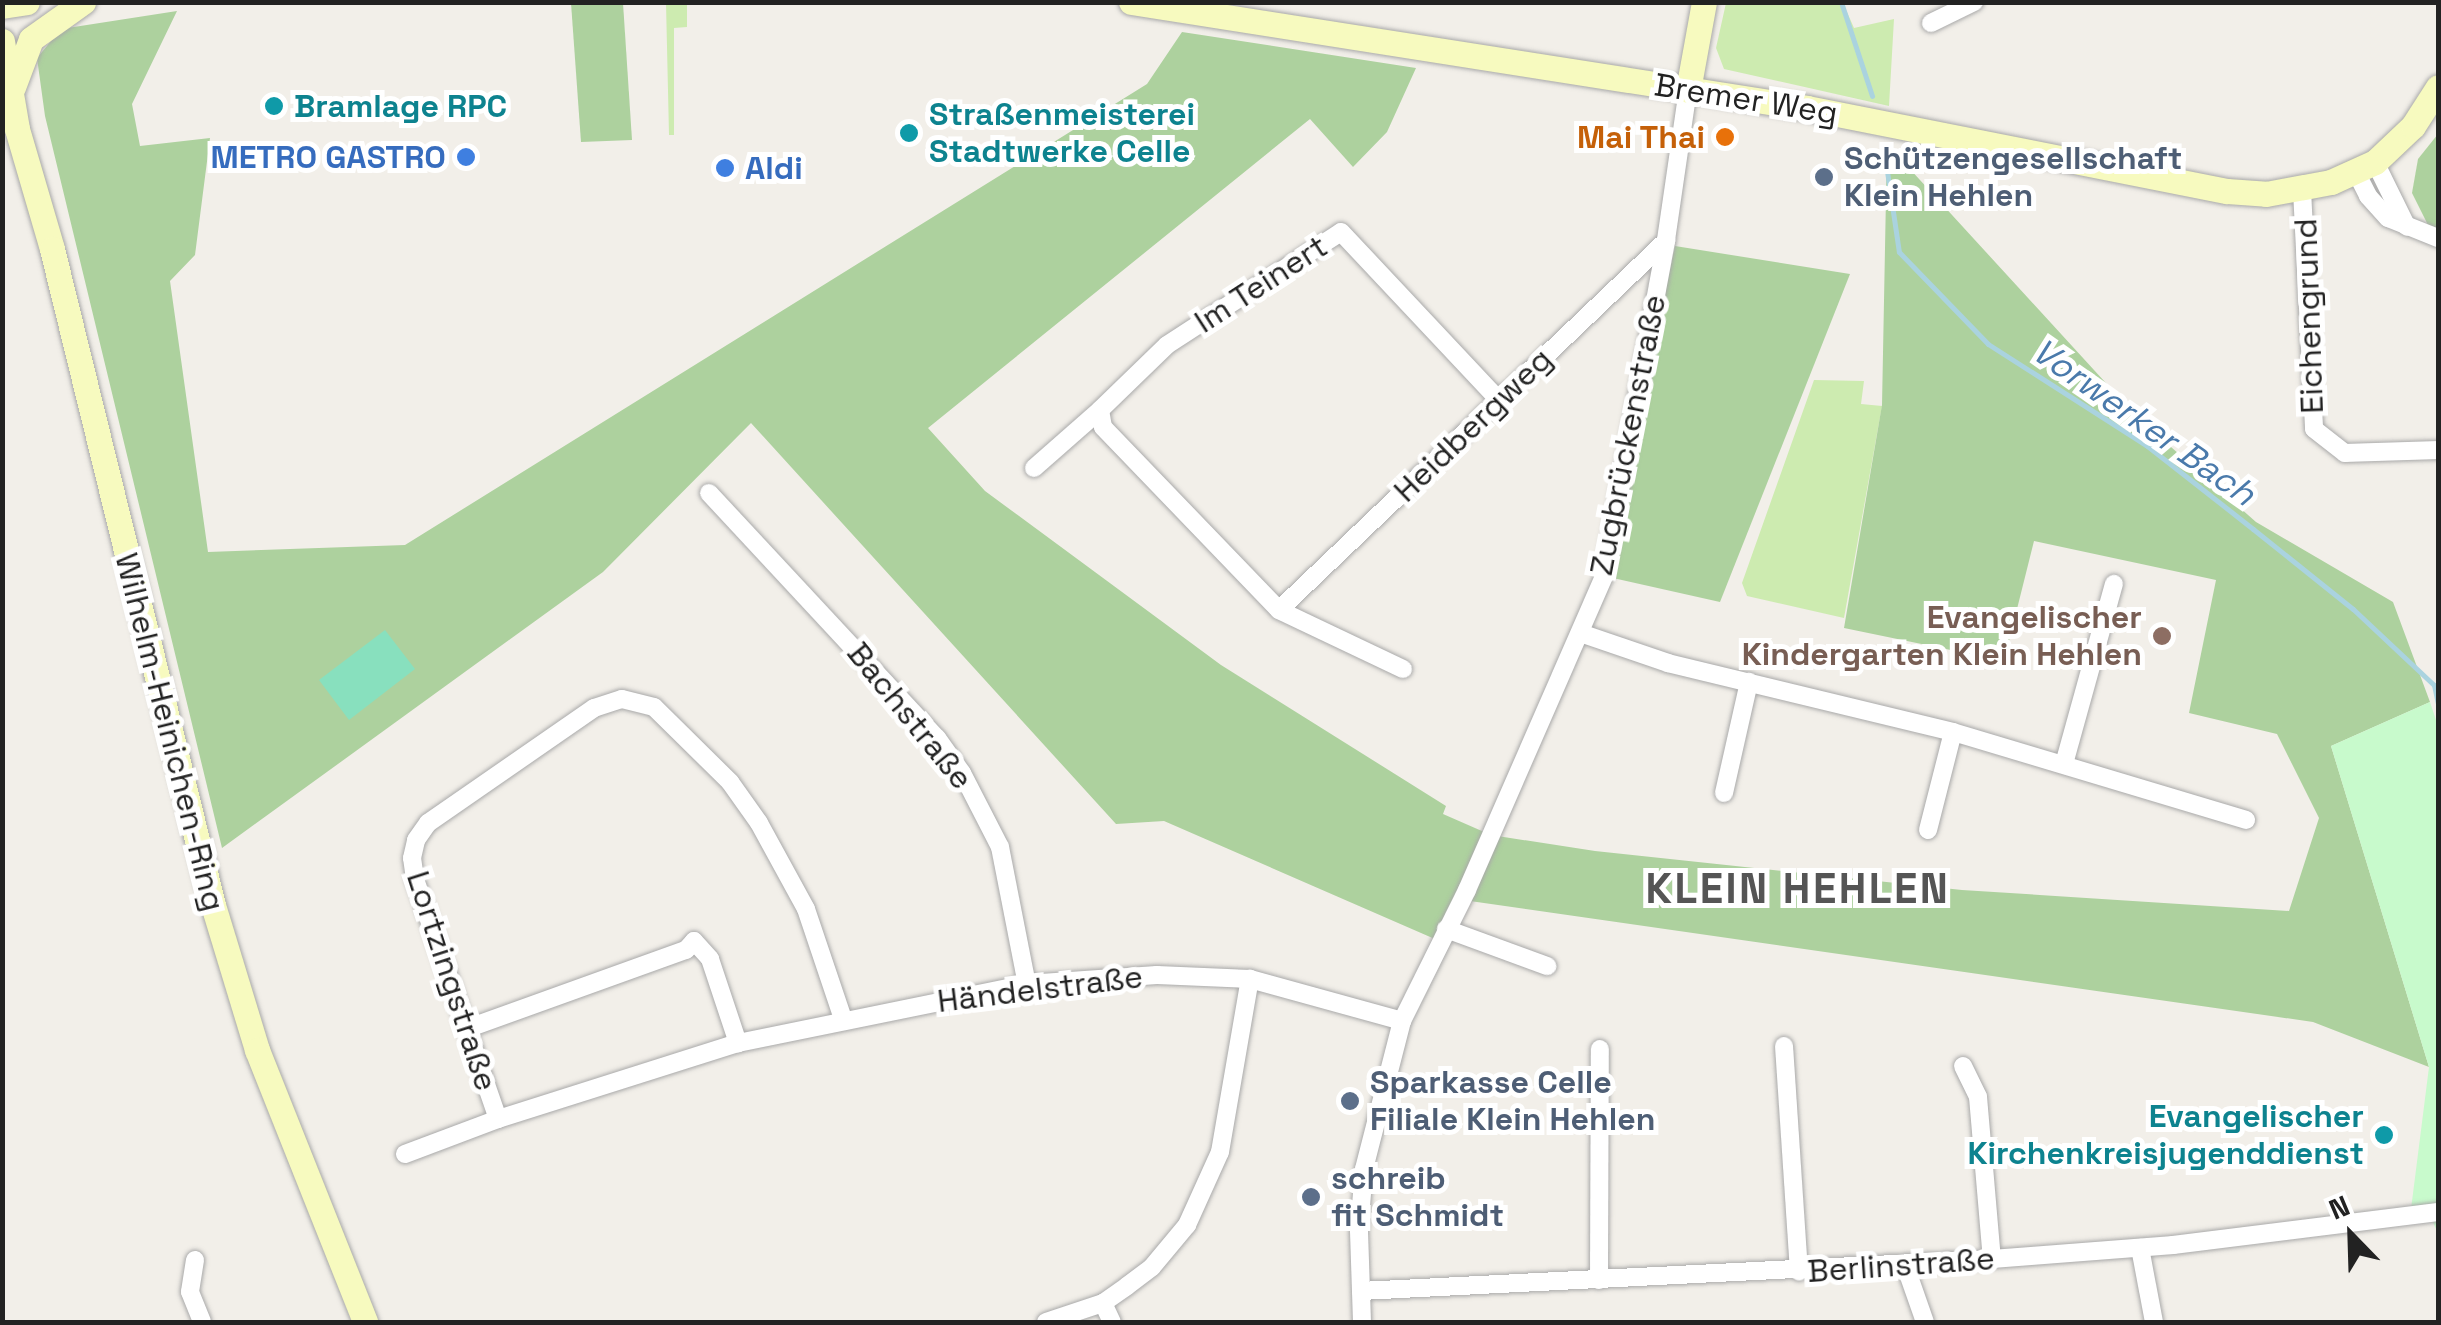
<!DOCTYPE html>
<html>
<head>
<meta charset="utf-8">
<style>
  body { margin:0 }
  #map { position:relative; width:2441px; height:1325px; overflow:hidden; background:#f2efe9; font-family:"Space Grotesk",sans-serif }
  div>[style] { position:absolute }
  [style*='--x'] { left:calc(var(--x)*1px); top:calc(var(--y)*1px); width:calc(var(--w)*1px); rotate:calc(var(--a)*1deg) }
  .grass>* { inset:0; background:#cdebb0 }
  .forest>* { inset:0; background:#add19e }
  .park>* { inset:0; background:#c8facc }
  .pitch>* { inset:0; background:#88e0be }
  .stream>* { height:5px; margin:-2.5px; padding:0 2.5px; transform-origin:2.5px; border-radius:2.5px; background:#aad3df }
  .roads { filter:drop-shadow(0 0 2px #a9a9a9) drop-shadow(0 0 2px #a9a9a9) }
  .street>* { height:18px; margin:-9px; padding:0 9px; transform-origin:9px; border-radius:9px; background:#fff }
  .secondary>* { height:25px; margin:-12.5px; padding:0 12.5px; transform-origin:12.5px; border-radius:12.5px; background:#f7fabf }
  .dots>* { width:28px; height:28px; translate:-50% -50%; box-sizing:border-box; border:5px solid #fff; border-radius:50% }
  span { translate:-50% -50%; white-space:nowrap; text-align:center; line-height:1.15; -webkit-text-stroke:10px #fff; paint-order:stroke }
  .street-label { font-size:32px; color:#222 }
  .culture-label { font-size:32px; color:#0d838f; font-weight:700 }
  .left { translate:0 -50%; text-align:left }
  .right { translate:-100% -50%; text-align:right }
  .food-label { font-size:32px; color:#c56008; font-weight:700 }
  .shop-label { font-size:32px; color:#366cbe; font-weight:700 }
  .service-label { font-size:32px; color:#4e5e75; font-weight:700 }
  .education-label { font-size:32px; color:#785e54; font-weight:700 }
  .water-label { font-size:35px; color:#4a7aab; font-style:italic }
  .district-label { font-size:42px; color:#555; font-weight:700; letter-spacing:2.5px }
  .frame { position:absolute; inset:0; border:5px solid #222; pointer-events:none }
  .north { position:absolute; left:2301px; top:1185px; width:100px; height:100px; -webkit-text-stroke:8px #fff; paint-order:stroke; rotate:337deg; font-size:28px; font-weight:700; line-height:40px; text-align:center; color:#222 }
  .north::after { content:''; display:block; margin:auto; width:35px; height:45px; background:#222; clip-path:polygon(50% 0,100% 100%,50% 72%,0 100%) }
</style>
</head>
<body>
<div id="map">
  <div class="grass">
    <div style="clip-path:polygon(666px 3px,687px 3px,687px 27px,674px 28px,674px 135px,669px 135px)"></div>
    <div style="clip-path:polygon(1726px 3px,1843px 3px,1854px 28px,1894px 19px,1889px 106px,1724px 69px,1716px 48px)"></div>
    <div style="clip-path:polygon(1814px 380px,1864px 381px,1861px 404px,1882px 406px,1844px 618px,1747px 596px,1742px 583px)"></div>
  </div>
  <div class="forest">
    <div style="clip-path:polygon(571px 3px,623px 3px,632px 140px,581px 142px)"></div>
    <div style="clip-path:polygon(177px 11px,132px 104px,140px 146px,210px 138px,195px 255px,170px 281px,208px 552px,405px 545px,1147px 84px,1182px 32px,1416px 68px,1387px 132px,1353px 167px,1310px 119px,928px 428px,985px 491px,1221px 665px,1446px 806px,1443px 814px,1491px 835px,1595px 851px,1962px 890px,2289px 911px,2319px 818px,2277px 734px,2189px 713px,2216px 580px,2034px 541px,2004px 661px,1844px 628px,1882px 405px,1887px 144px,2137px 417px,2256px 522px,2393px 602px,2430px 702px,2331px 746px,2429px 1067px,2313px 1022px,1463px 900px,1444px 943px,1164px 821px,1116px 824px,751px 423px,603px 572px,222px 848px,45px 116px,37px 58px,61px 29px)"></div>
    <div style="clip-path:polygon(2438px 134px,2438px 228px,2428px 225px,2412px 193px,2418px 159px)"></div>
    <div style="clip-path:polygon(1675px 246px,1850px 274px,1720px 602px,1604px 576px)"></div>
  </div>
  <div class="park">
    <div style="clip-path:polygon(2430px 702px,2438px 726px,2438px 1233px,2429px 1214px,2410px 1217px,2429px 1067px,2331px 746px)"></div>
  </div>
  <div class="pitch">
    <div style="clip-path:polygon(385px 630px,415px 669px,349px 720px,319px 680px)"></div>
  </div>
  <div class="stream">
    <div style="--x:1841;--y:2;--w:99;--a:71.7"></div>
    <div style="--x:1883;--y:144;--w:109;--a:81.6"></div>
    <div style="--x:1899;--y:252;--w:128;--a:45.9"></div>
    <div style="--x:1988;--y:344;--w:188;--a:32.6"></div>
    <div style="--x:2146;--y:445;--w:136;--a:38.1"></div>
    <div style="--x:2253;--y:529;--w:128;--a:38.7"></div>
    <div style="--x:2353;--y:609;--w:111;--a:43.2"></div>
    <div style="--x:2434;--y:685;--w:19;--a:78"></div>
  </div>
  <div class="roads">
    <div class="street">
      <div style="--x:1931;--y:23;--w:48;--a:-26"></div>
      <div style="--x:2375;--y:162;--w:72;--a:63.8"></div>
      <div style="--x:2356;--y:172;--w:27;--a:63"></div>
      <div style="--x:2368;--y:196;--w:30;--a:48"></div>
      <div style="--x:2388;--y:218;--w:54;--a:21.8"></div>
      <div style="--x:2302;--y:190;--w:239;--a:87.1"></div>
      <div style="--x:2314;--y:429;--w:39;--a:38"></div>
      <div style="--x:2345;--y:453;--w:93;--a:-1.8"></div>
      <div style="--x:1034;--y:468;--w:88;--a:-41.3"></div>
      <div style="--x:709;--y:493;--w:335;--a:47.1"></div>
      <div style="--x:937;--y:738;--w:43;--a:54.5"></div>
      <div style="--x:962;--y:773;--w:83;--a:62.8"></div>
      <div style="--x:1000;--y:847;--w:140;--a:78.9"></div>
      <div style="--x:1279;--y:610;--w:535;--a:-43.64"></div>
      <div style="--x:1580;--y:633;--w:93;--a:18.8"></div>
      <div style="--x:1668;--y:663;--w:293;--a:13.6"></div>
      <div style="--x:1953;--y:732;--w:306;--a:16.7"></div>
      <div style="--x:1403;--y:669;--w:137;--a:-154.6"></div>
      <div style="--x:1279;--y:610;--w:254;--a:-133.9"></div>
      <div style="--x:1103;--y:427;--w:17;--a:-100"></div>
      <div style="--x:1100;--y:410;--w:93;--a:-44.1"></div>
      <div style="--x:1167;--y:345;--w:207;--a:-33"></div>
      <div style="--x:1341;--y:232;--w:231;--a:46.8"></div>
      <div style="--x:2064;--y:764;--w:187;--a:-74.5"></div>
      <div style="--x:1724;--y:793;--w:114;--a:-77.3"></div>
      <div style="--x:1928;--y:830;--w:101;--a:-75.7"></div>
      <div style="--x:1446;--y:929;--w:108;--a:20.1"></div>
      <div style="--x:466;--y:1029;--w:234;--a:-19.8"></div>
      <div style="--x:686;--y:950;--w:12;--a:-48"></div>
      <div style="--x:694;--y:941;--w:24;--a:48"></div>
      <div style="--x:710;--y:959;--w:89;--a:71.6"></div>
      <div style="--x:1784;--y:1046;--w:226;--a:86.2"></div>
      <div style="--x:1963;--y:1066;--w:34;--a:64"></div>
      <div style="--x:1978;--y:1097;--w:163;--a:85.1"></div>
      <div style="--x:498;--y:1119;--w:254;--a:-109.1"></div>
      <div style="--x:415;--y:879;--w:21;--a:-98"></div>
      <div style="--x:412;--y:858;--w:18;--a:-77"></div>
      <div style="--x:416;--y:840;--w:21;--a:-55"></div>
      <div style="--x:428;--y:823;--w:202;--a:-34.7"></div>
      <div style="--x:594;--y:708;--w:29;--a:-18"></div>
      <div style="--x:622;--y:699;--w:33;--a:14"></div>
      <div style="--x:654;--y:707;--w:107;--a:44.6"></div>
      <div style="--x:730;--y:782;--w:50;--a:54.7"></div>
      <div style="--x:759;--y:823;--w:98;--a:61.3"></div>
      <div style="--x:806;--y:909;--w:116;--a:71.4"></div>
      <div style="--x:405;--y:1154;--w:99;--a:-20.6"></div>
      <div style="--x:498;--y:1119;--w:252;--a:-17.6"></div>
      <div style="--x:738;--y:1043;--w:295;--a:-11.5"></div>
      <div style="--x:1027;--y:984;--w:130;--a:-4"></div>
      <div style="--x:1157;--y:975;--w:93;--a:2.5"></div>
      <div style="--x:1250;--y:979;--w:158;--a:15.4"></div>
      <div style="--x:2140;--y:1248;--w:75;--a:79.3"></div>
      <div style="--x:195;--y:1260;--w:32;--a:99"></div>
      <div style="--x:190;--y:1292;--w:32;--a:68"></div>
      <div style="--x:1905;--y:1265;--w:60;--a:70.7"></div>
      <div style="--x:1599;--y:1280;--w:231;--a:-89.8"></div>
      <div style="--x:1361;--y:1291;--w:632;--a:-2.9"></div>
      <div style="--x:1992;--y:1259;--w:182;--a:-4.4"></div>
      <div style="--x:2173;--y:1245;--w:267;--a:-7.1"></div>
      <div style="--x:1103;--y:1303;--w:21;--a:65"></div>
      <div style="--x:1046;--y:1322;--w:60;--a:-18.4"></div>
      <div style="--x:1103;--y:1303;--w:29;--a:-35"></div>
      <div style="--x:1127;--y:1286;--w:31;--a:-37"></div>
      <div style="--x:1152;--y:1267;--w:55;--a:-50.2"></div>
      <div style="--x:1187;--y:1225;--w:80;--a:-65.7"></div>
      <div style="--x:1220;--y:1152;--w:176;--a:-80.2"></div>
      <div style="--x:1362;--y:1322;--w:92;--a:-91.9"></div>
      <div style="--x:1359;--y:1230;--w:61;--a:-85.3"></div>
      <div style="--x:1364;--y:1169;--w:153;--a:-75.6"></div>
      <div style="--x:1402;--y:1021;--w:146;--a:-63.6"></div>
      <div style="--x:1467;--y:890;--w:343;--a:-66.4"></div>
      <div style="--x:1604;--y:576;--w:342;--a:-79.5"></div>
      <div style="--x:1666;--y:240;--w:152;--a:-81.7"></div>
    </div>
    <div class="secondary">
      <div style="--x:1131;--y:2;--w:684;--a:8.91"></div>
      <div style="--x:1807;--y:108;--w:428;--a:11.2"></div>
      <div style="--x:2227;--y:191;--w:39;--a:4"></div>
      <div style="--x:2266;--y:194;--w:66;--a:-10.5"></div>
      <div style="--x:2331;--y:182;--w:48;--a:-24.4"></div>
      <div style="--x:2375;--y:162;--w:52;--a:-43.5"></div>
      <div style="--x:2413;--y:126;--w:46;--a:-57.3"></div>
      <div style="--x:2;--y:6;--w:25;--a:-9"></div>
      <div style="--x:2;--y:41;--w:89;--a:80.3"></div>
      <div style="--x:17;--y:129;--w:125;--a:73.7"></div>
      <div style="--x:52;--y:249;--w:675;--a:76.21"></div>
      <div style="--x:213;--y:905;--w:152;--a:73.1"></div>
      <div style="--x:257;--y:1050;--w:293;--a:68.3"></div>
      <div style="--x:13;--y:87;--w:51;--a:-69.4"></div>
      <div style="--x:31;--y:39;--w:64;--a:-35.4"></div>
      <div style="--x:1688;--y:90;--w:89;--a:-79.7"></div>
    </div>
  </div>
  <div class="dots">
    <div style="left:274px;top:106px;background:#0f9aa8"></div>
    <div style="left:909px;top:133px;background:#0f9aa8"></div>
    <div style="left:1725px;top:137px;background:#e8710a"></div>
    <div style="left:466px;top:157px;background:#3f7fe0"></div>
    <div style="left:725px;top:168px;background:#3f7fe0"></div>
    <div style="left:1824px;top:177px;background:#5c6f8a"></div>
    <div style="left:2162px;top:636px;background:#8d6e63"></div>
    <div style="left:1350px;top:1101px;background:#5c6f8a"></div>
    <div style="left:2384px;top:1135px;background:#0f9aa8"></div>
    <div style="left:1311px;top:1197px;background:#5c6f8a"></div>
  </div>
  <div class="street-label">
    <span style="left:1746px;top:99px;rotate:9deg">Bremer Weg</span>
    <span style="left:1261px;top:284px;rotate:-33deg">Im Teinert</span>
    <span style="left:2309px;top:316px;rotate:-92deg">Eichengrund</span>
    <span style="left:1473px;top:425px;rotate:-44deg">Heidbergweg</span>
    <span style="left:1628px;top:435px;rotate:-79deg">Zugbrückenstraße</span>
    <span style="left:910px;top:716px;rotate:51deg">Bachstraße</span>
    <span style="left:170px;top:732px;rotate:76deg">Wilhelm-Heinichen-Ring</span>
    <span style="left:452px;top:981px;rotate:72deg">Lortzingstraße</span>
    <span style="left:1040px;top:989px;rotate:-7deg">Händelstraße</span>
    <span style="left:1901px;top:1265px;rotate:-4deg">Berlinstraße</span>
  </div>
  <div class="culture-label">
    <span class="left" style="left:294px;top:106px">Bramlage RPC</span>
    <span class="left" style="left:929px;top:133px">Straßenmeisterei<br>Stadtwerke Celle</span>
    <span class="right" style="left:2364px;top:1135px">Evangelischer<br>Kirchenkreisjugenddienst</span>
  </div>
  <div class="food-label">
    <span class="right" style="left:1705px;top:137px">Mai Thai</span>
  </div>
  <div class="shop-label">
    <span class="right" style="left:446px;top:157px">METRO GASTRO</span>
    <span class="left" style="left:745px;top:168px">Aldi</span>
  </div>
  <div class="service-label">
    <span class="left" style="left:1844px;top:177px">Schützengesellschaft<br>Klein Hehlen</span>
    <span class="left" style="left:1370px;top:1101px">Sparkasse Celle<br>Filiale Klein Hehlen</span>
    <span class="left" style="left:1331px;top:1197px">schreib<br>fit Schmidt</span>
  </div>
  <div class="education-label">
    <span class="right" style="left:2142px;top:636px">Evangelischer<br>Kindergarten Klein Hehlen</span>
  </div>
  <div class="water-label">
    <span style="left:2144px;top:422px;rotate:35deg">Vorwerker Bach</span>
  </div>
  <div class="district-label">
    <span style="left:1798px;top:889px">KLEIN HEHLEN</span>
  </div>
  <div class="frame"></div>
  <div class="north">N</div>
</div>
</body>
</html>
